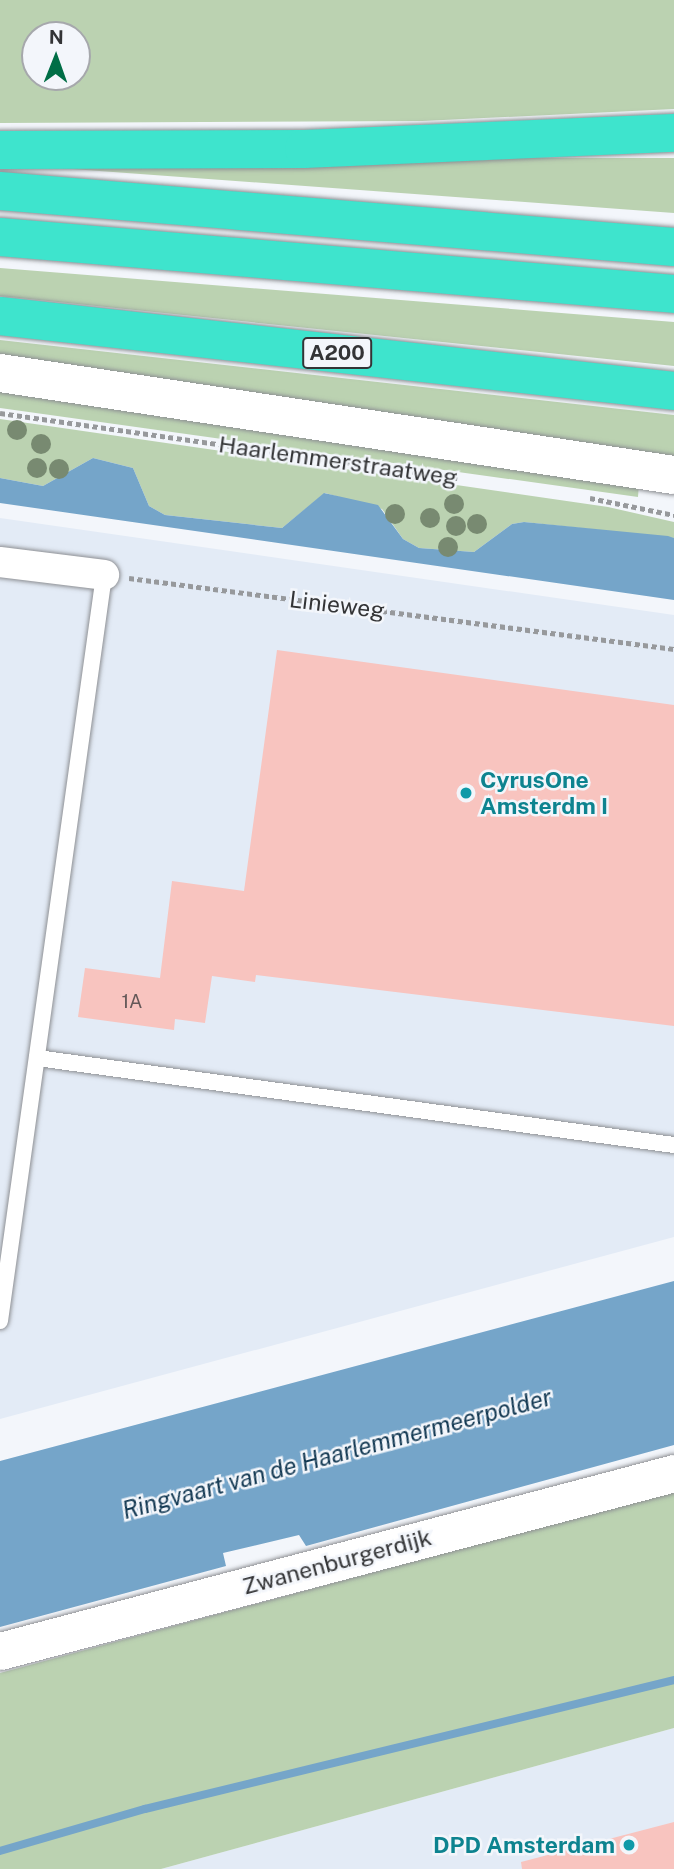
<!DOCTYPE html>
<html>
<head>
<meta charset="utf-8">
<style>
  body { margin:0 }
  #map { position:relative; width:674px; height:1869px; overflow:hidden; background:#f3f6fb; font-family:"Public Sans",sans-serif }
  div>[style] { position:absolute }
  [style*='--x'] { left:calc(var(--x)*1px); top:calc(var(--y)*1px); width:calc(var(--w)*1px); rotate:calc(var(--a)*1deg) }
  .built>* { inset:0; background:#e3ebf6 }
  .green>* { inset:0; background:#bbd2b1 }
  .water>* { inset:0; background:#75a5c9 }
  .stream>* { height:8px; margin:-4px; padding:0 4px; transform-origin:4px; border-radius:4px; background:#75a5c9 }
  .building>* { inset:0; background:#f8c4bf }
  .path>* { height:4.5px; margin-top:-2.25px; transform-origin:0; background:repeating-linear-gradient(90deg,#97999c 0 5px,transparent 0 8.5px) }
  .roads { filter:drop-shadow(0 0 2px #8e9094) drop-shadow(0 0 2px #8e9094) }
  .service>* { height:16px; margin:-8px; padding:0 8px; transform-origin:8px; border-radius:8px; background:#fff }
  .minor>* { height:30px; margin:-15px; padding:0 15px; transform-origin:15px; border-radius:15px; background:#fff }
  .tertiary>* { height:37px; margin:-18.5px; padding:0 18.5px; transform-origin:18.5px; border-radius:18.5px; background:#fff }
  .secondary>* { height:38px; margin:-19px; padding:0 19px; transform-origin:19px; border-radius:19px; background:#fff }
  .motorway>* { height:38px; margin:-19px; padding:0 19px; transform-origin:19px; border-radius:19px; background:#3ee4cd }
  .trees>* { width:20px; height:20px; margin:-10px; border-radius:50%; background:#788a71 }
  .dots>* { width:19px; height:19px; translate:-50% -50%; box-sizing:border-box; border:4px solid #f3f6fb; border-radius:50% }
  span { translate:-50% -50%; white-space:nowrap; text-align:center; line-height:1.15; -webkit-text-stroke:5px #f3f6fb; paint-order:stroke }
  .number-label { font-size:19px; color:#645858 }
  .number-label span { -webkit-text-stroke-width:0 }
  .shield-label span { padding:2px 5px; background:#f3f6fb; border:2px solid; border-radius:5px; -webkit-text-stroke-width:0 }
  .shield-label { font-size:21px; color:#333436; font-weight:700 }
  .street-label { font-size:23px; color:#333436 }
  .culture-label { font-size:23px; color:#0d838f; font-weight:700 }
  .left { translate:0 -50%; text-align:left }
  .right { translate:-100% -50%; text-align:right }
  .water-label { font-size:24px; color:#133953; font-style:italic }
  .north { position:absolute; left:21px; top:21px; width:70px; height:70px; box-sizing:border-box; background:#f3f6fb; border:2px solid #a6a8ac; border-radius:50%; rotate:1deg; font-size:19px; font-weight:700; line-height:28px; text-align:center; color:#333436 }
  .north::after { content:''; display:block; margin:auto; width:24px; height:32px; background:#006e46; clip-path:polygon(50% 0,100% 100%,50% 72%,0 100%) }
</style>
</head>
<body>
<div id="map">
  <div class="built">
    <div style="clip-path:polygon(0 518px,674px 615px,674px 1237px,0 1419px)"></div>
    <div style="clip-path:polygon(674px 1728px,674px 1869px,161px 1869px)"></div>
  </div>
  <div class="green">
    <div style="clip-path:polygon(evenodd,0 0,674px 0,674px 109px,422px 121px,0 123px,0 0,35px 35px,77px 35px,77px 77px,35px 77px,35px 35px)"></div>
    <div style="clip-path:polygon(391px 158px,674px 158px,674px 213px,4px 164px)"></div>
    <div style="clip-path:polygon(0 268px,674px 322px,674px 366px,0 296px)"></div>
    <div style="clip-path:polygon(0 340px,674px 415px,674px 456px,0 359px)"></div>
    <div style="clip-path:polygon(0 391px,639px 484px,638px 497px,0 408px)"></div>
    <div style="clip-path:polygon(0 419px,608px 507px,674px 522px,674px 538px,524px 522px,512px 524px,474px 552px,419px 548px,403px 539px,382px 509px,325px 493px,282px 528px,165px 515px,149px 506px,133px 468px,93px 458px,43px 486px,0 478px)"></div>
    <div style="clip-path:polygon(674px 1491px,674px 1728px,161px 1869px,0 1869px,0 1673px)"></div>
  </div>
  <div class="water">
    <div style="clip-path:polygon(93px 458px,133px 468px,149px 506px,165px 515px,282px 528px,324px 493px,378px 505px,403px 539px,419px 548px,474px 552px,512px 524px,524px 522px,668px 536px,674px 538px,674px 600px,0 503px,0 478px,43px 486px)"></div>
    <div style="clip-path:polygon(674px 1281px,674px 1445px,306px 1546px,299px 1535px,223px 1553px,226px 1566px,0 1627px,0 1461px)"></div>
  </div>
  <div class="stream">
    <div style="--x:0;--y:1851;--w:151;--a:-16.2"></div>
    <div style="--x:145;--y:1809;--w:545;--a:-13.7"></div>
  </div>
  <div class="building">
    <div style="clip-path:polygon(277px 650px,674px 705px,674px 1026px,256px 975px,255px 982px,212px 976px,205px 1023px,175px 1019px,174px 1030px,78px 1017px,85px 968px,160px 978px,172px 881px,244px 891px)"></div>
    <div style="clip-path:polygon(674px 1822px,674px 1869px,522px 1869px,521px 1862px)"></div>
  </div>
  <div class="path">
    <div style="--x:0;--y:413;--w:462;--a:8.1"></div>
    <div style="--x:590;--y:498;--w:86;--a:11.4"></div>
    <div style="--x:129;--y:578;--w:550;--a:7.42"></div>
  </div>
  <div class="roads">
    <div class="service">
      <div style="--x:37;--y:1058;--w:643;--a:7.78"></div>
      <div style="--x:0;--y:1321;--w:753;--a:-82.06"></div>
    </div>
    <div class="minor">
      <div style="--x:0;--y:562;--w:105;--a:7.1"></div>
    </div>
    <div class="tertiary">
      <div style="--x:0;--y:1651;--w:697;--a:-14.79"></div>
    </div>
    <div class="secondary">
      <div style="--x:0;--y:373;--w:682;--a:8.61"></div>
    </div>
    <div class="motorway">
      <div style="--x:0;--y:150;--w:304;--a:-0.2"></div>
      <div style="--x:304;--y:149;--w:370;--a:-2.5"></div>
      <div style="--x:0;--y:191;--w:676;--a:4.75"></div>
      <div style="--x:0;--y:237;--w:676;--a:4.83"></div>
      <div style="--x:0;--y:316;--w:678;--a:6.35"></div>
    </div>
  </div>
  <div class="trees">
    <div style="left:17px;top:430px"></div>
    <div style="left:41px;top:444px"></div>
    <div style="left:37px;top:468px"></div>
    <div style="left:59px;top:469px"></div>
    <div style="left:454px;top:504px"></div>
    <div style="left:395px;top:514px"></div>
    <div style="left:430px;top:518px"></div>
    <div style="left:477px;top:524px"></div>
    <div style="left:456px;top:526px"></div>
    <div style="left:448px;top:547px"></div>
  </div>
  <div class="dots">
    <div style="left:466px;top:793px;background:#0f9aa8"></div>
    <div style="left:629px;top:1845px;background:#0f9aa8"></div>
  </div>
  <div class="number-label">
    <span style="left:132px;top:1002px">1A</span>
  </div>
  <div class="shield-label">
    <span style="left:337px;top:353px">A200</span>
  </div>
  <div class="street-label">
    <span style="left:338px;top:461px;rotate:8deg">Haarlemmerstraatweg</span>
    <span style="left:337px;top:605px;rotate:7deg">Linieweg</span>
    <span style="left:337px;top:1562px;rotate:-15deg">Zwanenburgerdijk</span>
  </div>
  <div class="culture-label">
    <span class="left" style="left:480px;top:793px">CyrusOne<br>Amsterdm I</span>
    <span class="right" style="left:615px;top:1845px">DPD Amsterdam</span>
  </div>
  <div class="water-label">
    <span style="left:337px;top:1454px;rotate:-15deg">Ringvaart van de Haarlemmermeerpolder</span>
  </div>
  <div class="north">N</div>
</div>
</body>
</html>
